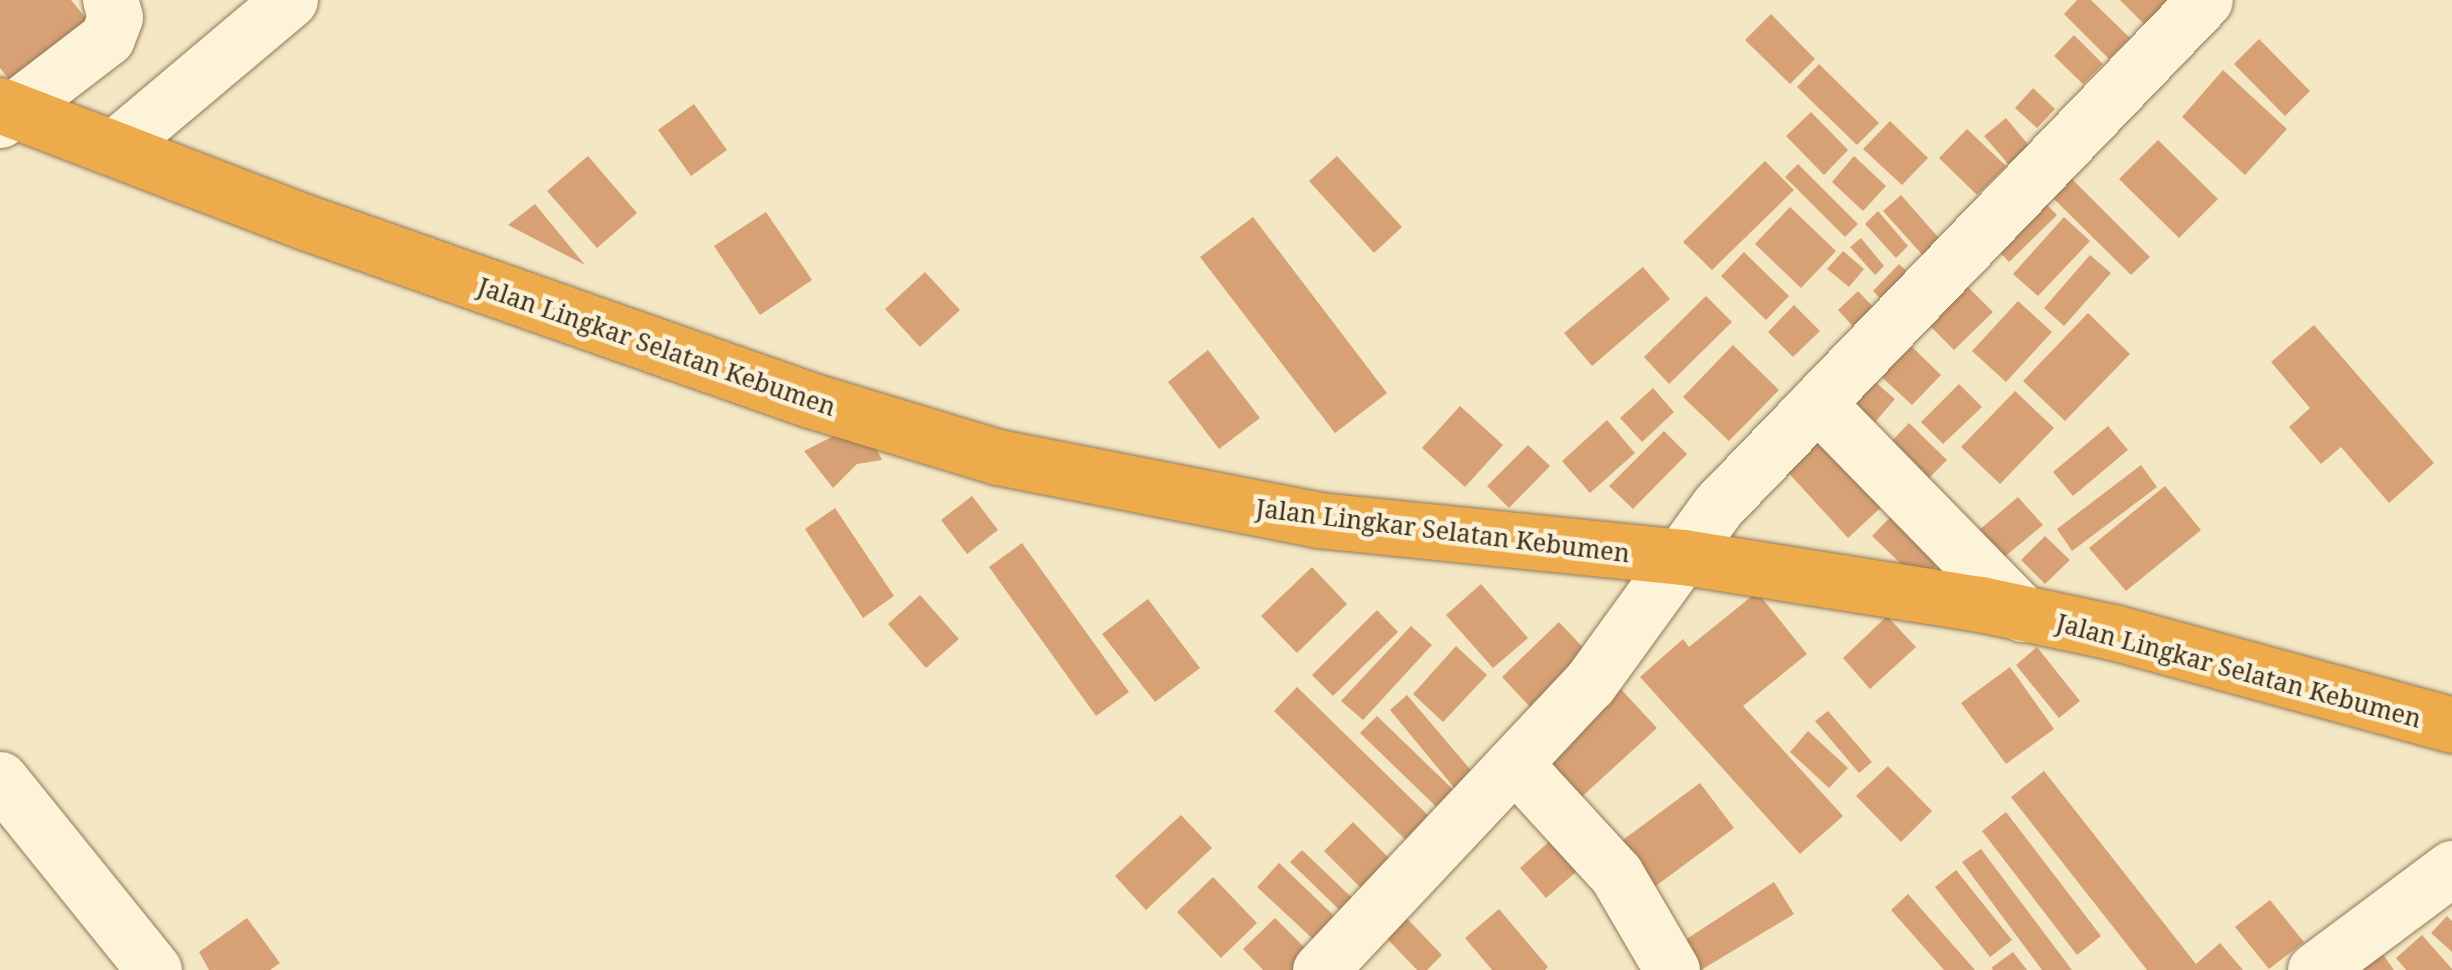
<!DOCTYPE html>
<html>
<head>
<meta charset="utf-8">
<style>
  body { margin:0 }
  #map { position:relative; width:2452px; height:970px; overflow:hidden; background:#f4e7c4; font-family:"Noto Serif",serif }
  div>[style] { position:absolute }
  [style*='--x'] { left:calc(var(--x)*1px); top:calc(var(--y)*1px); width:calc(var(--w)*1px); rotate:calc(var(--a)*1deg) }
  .building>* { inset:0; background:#d7a175 }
  .roads { filter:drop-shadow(0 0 2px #917857) drop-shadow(0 0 2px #917857) }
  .minor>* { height:55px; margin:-27.5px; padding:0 27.5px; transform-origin:27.5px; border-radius:27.5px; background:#fdf3d9 }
  .highway>* { height:55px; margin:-27.5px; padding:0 27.5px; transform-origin:27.5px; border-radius:27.5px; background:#edab4b }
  span { translate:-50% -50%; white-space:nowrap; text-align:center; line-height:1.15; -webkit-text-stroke:9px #faf0d5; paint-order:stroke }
  .street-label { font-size:25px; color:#3f2f1d }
</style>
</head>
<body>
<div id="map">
  <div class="building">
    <div style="clip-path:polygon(0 0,71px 0,94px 28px,17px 89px,0 68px)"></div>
    <div style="clip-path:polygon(2077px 0,2091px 0,2130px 38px,2109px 59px,2064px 14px)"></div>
    <div style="clip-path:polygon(2120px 0,2179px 0,2149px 29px)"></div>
    <div style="clip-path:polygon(1771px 14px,1815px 59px,1790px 84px,1745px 40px)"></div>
    <div style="clip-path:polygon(2074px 35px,2103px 64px,2083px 84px,2054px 56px)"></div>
    <div style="clip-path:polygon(2259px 39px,2310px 91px,2285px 116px,2234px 64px)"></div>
    <div style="clip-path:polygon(1819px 64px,1879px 123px,1857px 145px,1797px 87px)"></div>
    <div style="clip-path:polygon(2223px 70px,2287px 129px,2245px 175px,2182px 117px)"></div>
    <div style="clip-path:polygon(2033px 88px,2055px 109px,2037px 128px,2015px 108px)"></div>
    <div style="clip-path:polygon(694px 104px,727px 150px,691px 176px,658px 130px)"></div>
    <div style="clip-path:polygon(1811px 112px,1848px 150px,1824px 175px,1786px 136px)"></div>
    <div style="clip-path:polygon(2006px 118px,2031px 148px,2010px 166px,1984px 136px)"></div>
    <div style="clip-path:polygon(1890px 121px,1928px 158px,1902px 185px,1863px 149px)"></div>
    <div style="clip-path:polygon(1967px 129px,2006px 166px,1977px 195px,1939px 158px)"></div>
    <div style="clip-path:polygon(2158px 140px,2218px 199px,2179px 238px,2119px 179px)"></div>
    <div style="clip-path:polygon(588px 156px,637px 213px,597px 248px,547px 191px)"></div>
    <div style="clip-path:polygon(1337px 156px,1402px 227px,1374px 253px,1309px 181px)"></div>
    <div style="clip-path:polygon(1854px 156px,1886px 186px,1863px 211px,1832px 182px)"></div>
    <div style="clip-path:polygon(1765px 161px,1794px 190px,1712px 270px,1683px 242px)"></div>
    <div style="clip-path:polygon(1798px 164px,1858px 224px,1845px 237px,1785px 177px)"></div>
    <div style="clip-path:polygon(2072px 179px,2150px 257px,2131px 275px,2053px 198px)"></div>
    <div style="clip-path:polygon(1901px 195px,1945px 245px,1927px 260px,1883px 211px)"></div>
    <div style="clip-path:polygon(2044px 202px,2057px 215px,2009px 262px,1996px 248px)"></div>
    <div style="clip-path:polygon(535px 204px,585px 265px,508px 225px)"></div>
    <div style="clip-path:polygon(1790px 207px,1836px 251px,1801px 288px,1755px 244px)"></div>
    <div style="clip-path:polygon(1878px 211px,1908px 246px,1896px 258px,1865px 224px)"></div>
    <div style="clip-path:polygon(766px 212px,812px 280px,760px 315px,714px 246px)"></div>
    <div style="clip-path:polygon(1253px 217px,1387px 393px,1335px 433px,1200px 257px)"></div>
    <div style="clip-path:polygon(2064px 217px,2090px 241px,2038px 296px,2013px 274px)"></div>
    <div style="clip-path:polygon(1861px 238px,1884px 266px,1875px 275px,1850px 247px)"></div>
    <div style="clip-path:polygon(1843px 251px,1864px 269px,1849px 287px,1827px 269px)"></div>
    <div style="clip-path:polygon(1744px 252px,1789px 296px,1766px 320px,1721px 276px)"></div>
    <div style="clip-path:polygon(2090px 255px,2111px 273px,2064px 326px,2044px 308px)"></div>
    <div style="clip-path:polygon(1899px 264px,1912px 276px,1885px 303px,1873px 291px)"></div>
    <div style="clip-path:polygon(1643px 267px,1670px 299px,1592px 366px,1564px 333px)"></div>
    <div style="clip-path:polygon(925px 272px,960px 310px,920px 347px,885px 309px)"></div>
    <div style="clip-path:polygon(1959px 278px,1993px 312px,1954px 350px,1920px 316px)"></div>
    <div style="clip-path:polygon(1858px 291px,1878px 312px,1858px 332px,1838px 310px)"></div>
    <div style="clip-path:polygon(1706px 296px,1732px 322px,1669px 384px,1644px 357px)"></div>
    <div style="clip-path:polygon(2018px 301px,2052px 332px,2006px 382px,1972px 351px)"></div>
    <div style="clip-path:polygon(1794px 305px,1820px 331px,1793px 357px,1768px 332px)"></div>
    <div style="clip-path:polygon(2088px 313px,2130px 354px,2065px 421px,2023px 381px)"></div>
    <div style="clip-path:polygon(2314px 325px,2434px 463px,2389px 503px,2341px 447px,2321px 464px,2289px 427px,2310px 408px,2271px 362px)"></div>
    <div style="clip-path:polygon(1904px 339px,1941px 375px,1912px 405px,1874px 370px)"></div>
    <div style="clip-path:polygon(1733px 345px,1779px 390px,1729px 441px,1683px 397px)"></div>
    <div style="clip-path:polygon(1208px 350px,1260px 418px,1219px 449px,1168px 382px)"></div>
    <div style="clip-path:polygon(1867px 375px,1895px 399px,1870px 428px,1842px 404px)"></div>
    <div style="clip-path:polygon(1959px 384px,1982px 407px,1943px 444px,1921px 422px)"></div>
    <div style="clip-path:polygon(1653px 388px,1674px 412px,1642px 442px,1620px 418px)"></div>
    <div style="clip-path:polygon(2015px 391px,2054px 428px,2000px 484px,1961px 447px)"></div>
    <div style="clip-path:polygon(1460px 406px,1503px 445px,1465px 487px,1422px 448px)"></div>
    <div style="clip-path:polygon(1607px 420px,1635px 453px,1590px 493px,1562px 461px)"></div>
    <div style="clip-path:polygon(1815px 420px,1888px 501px,1848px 538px,1774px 457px)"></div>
    <div style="clip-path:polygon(863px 421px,882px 460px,857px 464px,833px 488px,804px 451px)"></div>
    <div style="clip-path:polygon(1909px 423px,1947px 460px,1923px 484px,1886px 447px)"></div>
    <div style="clip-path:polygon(2108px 426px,2128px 450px,2073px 496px,2053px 472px)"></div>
    <div style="clip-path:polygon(1664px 431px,1687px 454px,1633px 509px,1609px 486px)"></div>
    <div style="clip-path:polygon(1528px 445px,1550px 466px,1509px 508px,1487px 486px)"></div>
    <div style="clip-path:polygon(2141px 465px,2157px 487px,2072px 551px,2057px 529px)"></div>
    <div style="clip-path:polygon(2165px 486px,2201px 530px,2126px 591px,2089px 548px)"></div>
    <div style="clip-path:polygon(972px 496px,998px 530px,967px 554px,941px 520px)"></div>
    <div style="clip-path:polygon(2018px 497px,2043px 525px,2003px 558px,1979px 530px)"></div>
    <div style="clip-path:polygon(835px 508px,894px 596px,863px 618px,805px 529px)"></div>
    <div style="clip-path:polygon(1897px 510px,1945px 556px,1920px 582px,1872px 536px)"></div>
    <div style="clip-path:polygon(2045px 536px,2070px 560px,2045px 584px,2021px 560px)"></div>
    <div style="clip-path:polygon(1022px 543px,1129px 692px,1096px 716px,989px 567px)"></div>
    <div style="clip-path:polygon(1312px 567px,1347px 604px,1297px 653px,1261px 616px)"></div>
    <div style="clip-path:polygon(1481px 584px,1528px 638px,1493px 668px,1446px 615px)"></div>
    <div style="clip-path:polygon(1757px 592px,1807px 654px,1743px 706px,1843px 816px,1800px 854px,1640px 677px,1683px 639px,1689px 647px)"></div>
    <div style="clip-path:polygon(920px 595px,959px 639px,926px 668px,888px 624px)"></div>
    <div style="clip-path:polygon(1148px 599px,1200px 668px,1155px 702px,1102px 634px)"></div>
    <div style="clip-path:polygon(1377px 610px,1398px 632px,1333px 696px,1312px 675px)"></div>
    <div style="clip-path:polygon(1887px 616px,1916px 647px,1870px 689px,1843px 658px)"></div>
    <div style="clip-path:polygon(1559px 622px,1591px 656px,1534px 711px,1502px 677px)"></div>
    <div style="clip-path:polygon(1411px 626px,1432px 645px,1363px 720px,1341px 701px)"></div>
    <div style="clip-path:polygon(1456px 646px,1487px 675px,1443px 722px,1413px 694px)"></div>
    <div style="clip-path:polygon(2037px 647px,2080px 701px,2059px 718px,2016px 665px)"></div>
    <div style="clip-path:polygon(2010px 667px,2054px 729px,2006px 764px,1961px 703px)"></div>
    <div style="clip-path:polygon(1617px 685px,1657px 728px,1576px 802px,1536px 760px)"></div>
    <div style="clip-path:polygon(1297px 687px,1438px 825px,1415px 849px,1274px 711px)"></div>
    <div style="clip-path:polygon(1407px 695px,1487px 789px,1452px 822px,1360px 733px,1377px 716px,1466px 802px,1390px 710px)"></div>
    <div style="clip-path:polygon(1828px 711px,1872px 762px,1859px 773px,1815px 721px)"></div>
    <div style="clip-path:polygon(1808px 731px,1848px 768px,1829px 788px,1790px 752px)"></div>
    <div style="clip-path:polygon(1888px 766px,1932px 811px,1901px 842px,1856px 796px)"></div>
    <div style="clip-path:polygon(2044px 771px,2196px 964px,2220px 943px,2243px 970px,2147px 970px,2011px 797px)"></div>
    <div style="clip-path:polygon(1700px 783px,1734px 828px,1649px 891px,1616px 845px)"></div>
    <div style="clip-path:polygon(2006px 812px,2101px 936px,2077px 955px,1982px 831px)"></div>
    <div style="clip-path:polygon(1181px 815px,1212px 848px,1146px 910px,1115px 876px)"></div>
    <div style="clip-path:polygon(1353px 822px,1402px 871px,1373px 900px,1324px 851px)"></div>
    <div style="clip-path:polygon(1563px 829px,1590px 860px,1546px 898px,1520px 868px)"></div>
    <div style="clip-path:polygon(1981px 849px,2072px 970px,2042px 970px,1962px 862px)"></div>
    <div style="clip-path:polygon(1302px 850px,1368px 913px,1356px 926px,1290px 862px)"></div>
    <div style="clip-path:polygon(1279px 863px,1351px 932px,1330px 955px,1257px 887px)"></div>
    <div style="clip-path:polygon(1956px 870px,2012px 940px,1990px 957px,1935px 887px)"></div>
    <div style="clip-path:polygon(1213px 877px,1257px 923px,1221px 958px,1177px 912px)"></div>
    <div style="clip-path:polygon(1774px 882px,1794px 914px,1701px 970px,1682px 942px)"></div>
    <div style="clip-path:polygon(1908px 894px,1975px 970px,1944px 970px,1891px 910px)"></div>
    <div style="clip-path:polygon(2270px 900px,2304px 942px,2269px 969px,2235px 927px)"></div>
    <div style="clip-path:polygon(1395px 906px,1442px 955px,1427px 970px,1417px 970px,1375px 926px)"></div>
    <div style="clip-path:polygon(1499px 909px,1548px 967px,1545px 970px,1492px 970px,1465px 938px)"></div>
    <div style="clip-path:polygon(2447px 916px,2452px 921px,2452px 952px,2431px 933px)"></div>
    <div style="clip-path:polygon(247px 918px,280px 963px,270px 970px,209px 970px,199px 952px)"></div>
    <div style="clip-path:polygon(1275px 918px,1311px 954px,1295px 970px,1263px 970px,1243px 949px)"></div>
    <div style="clip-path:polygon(2422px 935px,2452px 969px,2452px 970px,2406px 970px,2396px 958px)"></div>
    <div style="clip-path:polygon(2013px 952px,2027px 970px,1993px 970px,1991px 968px)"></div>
    <div style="clip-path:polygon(2382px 953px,2394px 970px,2357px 970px)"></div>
  </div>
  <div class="roads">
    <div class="minor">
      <div style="--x:0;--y:120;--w:135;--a:-37.5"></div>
      <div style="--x:107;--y:38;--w:22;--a:-69"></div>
      <div style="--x:115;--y:17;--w:18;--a:-106"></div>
      <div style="--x:114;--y:148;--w:230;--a:-40.1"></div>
      <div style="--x:1817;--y:403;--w:295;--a:45.7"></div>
      <div style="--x:1516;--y:765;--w:148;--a:47.5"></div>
      <div style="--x:1616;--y:874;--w:111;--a:59.7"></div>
      <div style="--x:0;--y:779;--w:245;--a:51.1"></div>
      <div style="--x:1320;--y:970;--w:393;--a:-46.8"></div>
      <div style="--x:1589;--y:684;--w:220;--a:-54.1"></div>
      <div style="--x:1718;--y:506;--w:702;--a:-46.1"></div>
      <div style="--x:2315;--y:970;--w:171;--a:-36.7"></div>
    </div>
    <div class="highway">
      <div style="--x:0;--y:105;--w:327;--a:21"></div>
      <div style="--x:305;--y:222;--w:535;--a:19.42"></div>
      <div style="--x:810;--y:400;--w:196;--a:16.9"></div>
      <div style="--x:998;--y:457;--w:326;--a:11.1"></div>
      <div style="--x:1318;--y:520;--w:367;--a:5.8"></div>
      <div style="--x:1683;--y:557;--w:302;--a:9"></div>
      <div style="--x:1981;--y:604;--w:135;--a:12"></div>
      <div style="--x:2113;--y:632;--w:352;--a:15.3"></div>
    </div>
  </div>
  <div class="street-label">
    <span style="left:657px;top:346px;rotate:19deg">Jalan Lingkar Selatan Kebumen</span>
    <span style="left:1443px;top:530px;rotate:7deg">Jalan Lingkar Selatan Kebumen</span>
    <span style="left:2239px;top:670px;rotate:15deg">Jalan Lingkar Selatan Kebumen</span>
  </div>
</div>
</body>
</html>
